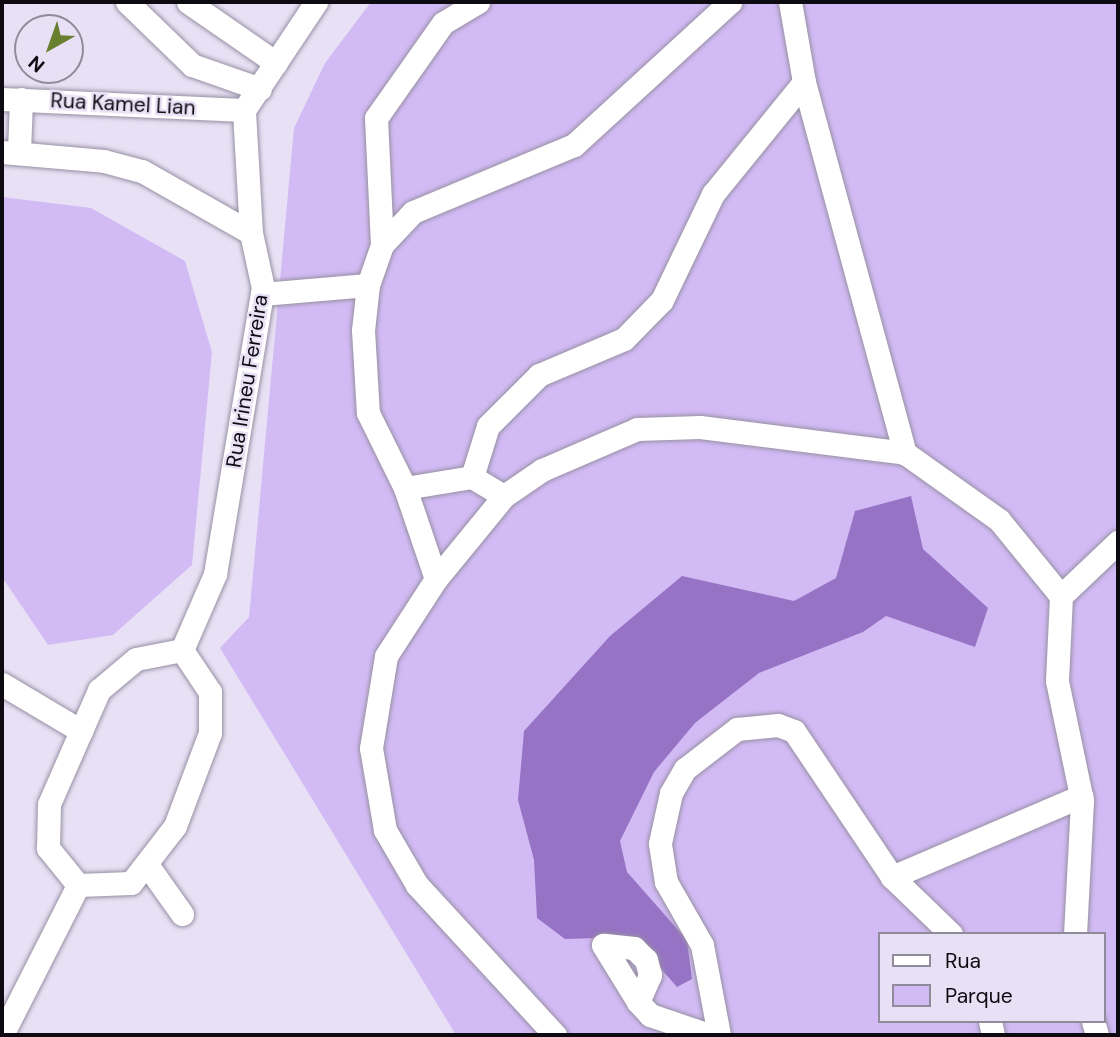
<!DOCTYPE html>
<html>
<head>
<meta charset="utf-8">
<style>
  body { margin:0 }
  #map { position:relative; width:1120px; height:1037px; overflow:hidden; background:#e8e1f5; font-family:"DM Sans",sans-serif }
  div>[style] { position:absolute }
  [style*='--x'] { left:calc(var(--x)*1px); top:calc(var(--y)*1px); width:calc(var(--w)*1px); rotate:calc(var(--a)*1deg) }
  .green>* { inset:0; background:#d2bbf5 }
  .water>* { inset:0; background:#9673c4 }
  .roads { filter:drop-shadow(0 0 2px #9790a3) drop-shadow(0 0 2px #9790a3) }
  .street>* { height:23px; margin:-11.5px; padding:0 11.5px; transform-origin:11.5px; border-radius:11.5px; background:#fff }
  span { translate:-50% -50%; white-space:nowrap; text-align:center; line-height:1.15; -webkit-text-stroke:5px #e8e1f5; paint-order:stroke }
  .street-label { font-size:21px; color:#0d0b11 }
  .frame { position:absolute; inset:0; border:4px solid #0d0b11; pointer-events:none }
  .legend { position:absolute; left:878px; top:932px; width:228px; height:91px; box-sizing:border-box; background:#e8e1f5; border:2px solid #908b9a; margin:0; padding:9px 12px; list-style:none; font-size:21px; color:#0d0b11 }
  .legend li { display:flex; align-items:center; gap:14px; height:35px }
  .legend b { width:35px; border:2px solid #908b9a }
  .north { position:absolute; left:14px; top:14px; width:70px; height:70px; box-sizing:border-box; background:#e8e1f5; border:2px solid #908b9a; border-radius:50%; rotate:220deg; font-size:19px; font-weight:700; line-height:28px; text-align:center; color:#0d0b11 }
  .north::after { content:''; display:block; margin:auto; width:24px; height:32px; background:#697f30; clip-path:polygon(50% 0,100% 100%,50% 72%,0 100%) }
</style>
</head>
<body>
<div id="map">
  <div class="green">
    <div style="clip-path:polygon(evenodd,371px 2px,1118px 2px,1118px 1035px,456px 1035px,220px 648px,249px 617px,294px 128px,325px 63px,371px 2px,880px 934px,1104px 934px,1104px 1021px,880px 1021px,880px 934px)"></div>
    <div style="clip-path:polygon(2px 197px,91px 208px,185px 261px,212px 352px,192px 565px,113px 635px,48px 645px,2px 577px)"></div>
  </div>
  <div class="water">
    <div style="clip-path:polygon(911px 496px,923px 549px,988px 608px,975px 647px,886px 616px,863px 632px,759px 673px,695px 723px,654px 772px,620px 841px,627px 872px,687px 940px,692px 979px,677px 987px,633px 937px,565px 939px,537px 918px,534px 860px,518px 800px,524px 731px,610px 636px,682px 576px,794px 601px,836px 578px,855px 511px)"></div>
  </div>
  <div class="roads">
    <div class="street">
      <div style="--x:127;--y:2;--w:91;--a:44.1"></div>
      <div style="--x:192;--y:65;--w:72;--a:19.4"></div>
      <div style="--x:188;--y:2;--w:107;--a:34.7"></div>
      <div style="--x:804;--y:82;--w:385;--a:74.8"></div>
      <div style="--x:2;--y:99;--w:242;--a:2.6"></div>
      <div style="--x:2;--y:152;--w:102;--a:5"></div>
      <div style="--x:104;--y:161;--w:39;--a:15"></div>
      <div style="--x:142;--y:171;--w:125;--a:29.6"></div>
      <div style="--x:19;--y:152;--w:53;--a:-87.8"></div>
      <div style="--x:382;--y:245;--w:45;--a:-46.8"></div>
      <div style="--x:413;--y:212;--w:174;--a:-22.6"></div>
      <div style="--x:574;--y:145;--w:212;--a:-42.5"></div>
      <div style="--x:368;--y:285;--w:42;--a:-70.7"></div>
      <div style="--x:382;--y:245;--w:127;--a:-92.7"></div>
      <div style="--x:376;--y:118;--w:116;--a:-54.8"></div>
      <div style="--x:443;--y:23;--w:41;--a:-31"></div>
      <div style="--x:262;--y:294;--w:106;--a:-4.9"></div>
      <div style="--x:368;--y:285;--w:45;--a:96.3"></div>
      <div style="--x:363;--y:330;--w:83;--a:86.6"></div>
      <div style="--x:368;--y:413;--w:84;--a:63.7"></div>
      <div style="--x:405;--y:488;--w:96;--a:71.2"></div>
      <div style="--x:472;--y:477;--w:53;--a:-72.6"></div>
      <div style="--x:488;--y:426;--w:72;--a:-45"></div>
      <div style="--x:539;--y:375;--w:92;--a:-23"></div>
      <div style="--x:624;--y:339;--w:54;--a:-45.7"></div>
      <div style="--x:662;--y:300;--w:118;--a:-64.3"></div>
      <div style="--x:713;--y:194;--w:144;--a:-50.9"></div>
      <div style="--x:804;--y:82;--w:81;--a:-99.9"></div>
      <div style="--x:405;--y:488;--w:68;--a:-9.3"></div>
      <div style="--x:472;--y:477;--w:37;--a:31"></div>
      <div style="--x:1061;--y:596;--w:79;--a:-43.5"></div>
      <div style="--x:182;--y:650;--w:83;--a:-66.5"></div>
      <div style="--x:215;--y:574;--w:290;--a:-80.5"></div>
      <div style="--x:263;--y:288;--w:56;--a:-102.3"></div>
      <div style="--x:251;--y:233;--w:123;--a:-93.3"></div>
      <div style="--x:244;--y:110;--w:130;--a:-56.3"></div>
      <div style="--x:2;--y:684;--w:92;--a:30.7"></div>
      <div style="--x:148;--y:866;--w:59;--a:54.7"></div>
      <div style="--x:892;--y:877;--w:206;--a:-23.2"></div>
      <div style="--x:78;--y:885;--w:53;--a:-2.2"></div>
      <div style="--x:131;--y:883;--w:72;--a:-52.3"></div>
      <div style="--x:175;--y:826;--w:99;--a:-69.4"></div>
      <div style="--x:210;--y:733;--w:41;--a:-90"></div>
      <div style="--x:210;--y:692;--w:50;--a:-123.7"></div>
      <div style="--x:78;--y:885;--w:48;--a:-129"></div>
      <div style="--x:48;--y:848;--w:44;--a:-88.7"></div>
      <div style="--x:49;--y:804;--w:80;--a:-66.3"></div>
      <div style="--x:81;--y:731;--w:45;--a:-66.3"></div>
      <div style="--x:99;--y:690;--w:48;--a:-40"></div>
      <div style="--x:136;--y:659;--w:47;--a:-11.1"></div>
      <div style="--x:638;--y:1002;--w:30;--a:-66"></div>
      <div style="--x:650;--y:975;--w:16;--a:-105"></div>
      <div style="--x:646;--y:960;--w:17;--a:-135"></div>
      <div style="--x:634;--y:948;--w:31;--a:-174"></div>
      <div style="--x:603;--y:945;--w:67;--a:58.4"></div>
      <div style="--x:638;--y:1002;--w:18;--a:47"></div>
      <div style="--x:650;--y:1015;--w:62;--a:18.7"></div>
      <div style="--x:990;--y:1021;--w:14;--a:78"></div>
      <div style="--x:1093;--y:1021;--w:15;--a:74"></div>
      <div style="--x:2;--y:1035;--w:168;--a:-63.1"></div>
      <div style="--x:555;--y:1035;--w:204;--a:-132.6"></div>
      <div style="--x:417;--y:885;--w:64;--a:-120.2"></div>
      <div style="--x:385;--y:830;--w:83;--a:-99.7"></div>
      <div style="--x:371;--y:748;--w:93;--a:-80.7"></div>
      <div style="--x:386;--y:656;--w:92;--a:-57"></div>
      <div style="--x:436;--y:579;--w:107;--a:-50.7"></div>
      <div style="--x:504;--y:496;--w:46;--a:-34.4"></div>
      <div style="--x:542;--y:470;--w:103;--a:-23.3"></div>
      <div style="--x:637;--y:429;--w:63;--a:-1.8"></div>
      <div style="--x:700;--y:427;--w:207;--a:7.2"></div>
      <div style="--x:905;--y:453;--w:115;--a:35.5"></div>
      <div style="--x:999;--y:520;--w:98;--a:50.8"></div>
      <div style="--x:1061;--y:596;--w:85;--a:92.7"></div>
      <div style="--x:1057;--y:681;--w:123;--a:78.2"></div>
      <div style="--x:1082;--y:801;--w:133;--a:93"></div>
      <div style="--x:719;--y:1035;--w:92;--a:-100.7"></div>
      <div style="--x:702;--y:945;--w:73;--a:-119.7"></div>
      <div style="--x:666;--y:882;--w:39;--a:-99"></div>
      <div style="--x:660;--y:843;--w:51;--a:-77.6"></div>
      <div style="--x:671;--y:793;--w:28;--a:-60"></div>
      <div style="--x:685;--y:769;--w:66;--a:-37.6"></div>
      <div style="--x:737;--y:729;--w:41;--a:-5.6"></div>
      <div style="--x:778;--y:725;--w:17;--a:21"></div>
      <div style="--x:794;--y:731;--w:176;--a:56.1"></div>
      <div style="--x:892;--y:877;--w:82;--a:44"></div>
    </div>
  </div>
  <div class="street-label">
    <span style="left:123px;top:104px;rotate:3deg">Rua Kamel Lian</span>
    <span style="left:247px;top:381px;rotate:-81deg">Rua Irineu Ferreira</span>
  </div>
  <div class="frame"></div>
  <ul class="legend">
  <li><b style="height:9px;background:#fff"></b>Rua</li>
  <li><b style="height:19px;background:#d2bbf5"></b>Parque</li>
  </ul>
  <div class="north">N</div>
</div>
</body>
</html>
